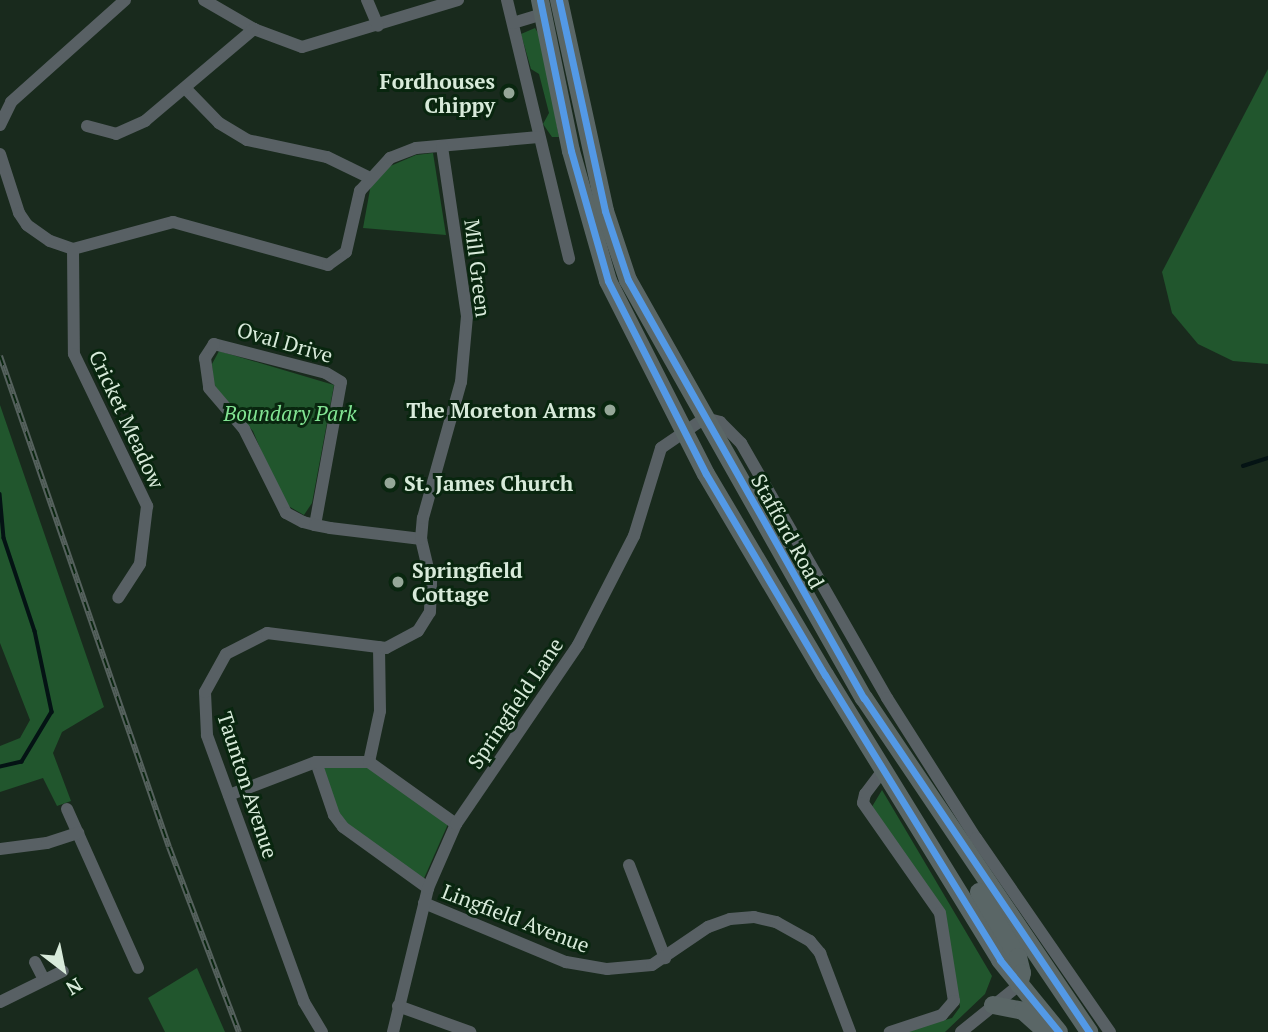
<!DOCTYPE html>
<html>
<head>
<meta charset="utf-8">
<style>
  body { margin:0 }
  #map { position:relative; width:1268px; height:1032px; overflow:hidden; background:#192a1d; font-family:"PT Serif",serif }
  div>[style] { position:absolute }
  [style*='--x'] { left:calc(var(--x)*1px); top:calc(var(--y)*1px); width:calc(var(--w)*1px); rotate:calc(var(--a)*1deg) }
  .green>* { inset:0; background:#21562d }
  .stream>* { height:3.5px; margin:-1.75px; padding:0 1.75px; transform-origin:1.75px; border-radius:1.75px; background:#041314 }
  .minor>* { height:12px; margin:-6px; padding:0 6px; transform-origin:6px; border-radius:6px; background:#586064 }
  .highway>* { height:18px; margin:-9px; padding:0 9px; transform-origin:9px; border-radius:9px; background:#5a6666 }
  .rail>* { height:6px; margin-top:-3px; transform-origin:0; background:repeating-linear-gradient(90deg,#09260f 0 10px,#55615d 0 20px); box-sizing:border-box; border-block:2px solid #55615d }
  .cycleway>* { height:7px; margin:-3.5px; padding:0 3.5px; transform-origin:3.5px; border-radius:3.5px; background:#5399e6 }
  .dots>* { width:19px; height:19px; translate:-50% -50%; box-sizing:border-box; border:4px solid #09260f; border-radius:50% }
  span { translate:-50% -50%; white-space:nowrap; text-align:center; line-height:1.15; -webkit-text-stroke:6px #09260f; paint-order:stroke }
  .poi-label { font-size:21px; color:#d8eada; font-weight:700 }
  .right { translate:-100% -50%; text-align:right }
  .left { translate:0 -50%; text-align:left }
  .street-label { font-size:21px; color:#d8eada }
  .park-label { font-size:21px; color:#82e493; font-style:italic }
  .north { position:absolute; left:28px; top:934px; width:70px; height:70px; -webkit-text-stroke:5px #09260f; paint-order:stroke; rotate:148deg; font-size:19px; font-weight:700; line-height:28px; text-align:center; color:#d8eada }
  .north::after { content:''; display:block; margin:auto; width:24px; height:32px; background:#d8eada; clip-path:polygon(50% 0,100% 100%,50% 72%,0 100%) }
</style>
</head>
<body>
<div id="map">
  <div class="green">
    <div style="clip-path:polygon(535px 28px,541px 38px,559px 137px,552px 137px,543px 124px,549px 113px,539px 74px,531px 69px,521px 34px)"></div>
    <div style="clip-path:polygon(1268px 69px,1268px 364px,1233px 361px,1198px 344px,1172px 313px,1162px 272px)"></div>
    <div style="clip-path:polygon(433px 153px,446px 235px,363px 228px,371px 184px,388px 167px,416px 155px)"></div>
    <div style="clip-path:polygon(219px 351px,334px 385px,312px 503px,304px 515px,283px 503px,253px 431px,222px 399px,213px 382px,212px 364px)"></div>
    <div style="clip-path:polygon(0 405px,104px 707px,62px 732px,53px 753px,71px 801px,57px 806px,43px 778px,0 792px,0 746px,20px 738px,30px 720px,0 643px)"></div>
    <div style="clip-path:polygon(321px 766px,369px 766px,448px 824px,422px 883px,337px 815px)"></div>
    <div style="clip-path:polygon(882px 790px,992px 976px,985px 994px,945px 1032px,903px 1032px,952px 1018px,960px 1007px,946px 919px,870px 810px)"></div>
    <div style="clip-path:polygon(197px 968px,225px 1032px,165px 1032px,148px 998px)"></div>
  </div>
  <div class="stream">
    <div style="--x:1243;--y:466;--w:26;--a:-18"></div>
    <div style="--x:0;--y:494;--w:44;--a:84.8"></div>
    <div style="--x:4;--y:538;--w:98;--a:71.6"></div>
    <div style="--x:35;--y:631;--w:83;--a:78.1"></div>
    <div style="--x:52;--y:712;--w:58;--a:121"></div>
    <div style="--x:22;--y:762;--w:23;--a:167"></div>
  </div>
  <div class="minor">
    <div style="--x:204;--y:0;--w:58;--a:30.1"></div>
    <div style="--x:254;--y:29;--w:51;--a:20.6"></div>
    <div style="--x:302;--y:47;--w:163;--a:-16.8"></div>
    <div style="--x:367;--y:0;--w:28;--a:67"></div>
    <div style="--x:507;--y:0;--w:266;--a:76.5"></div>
    <div style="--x:513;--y:23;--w:31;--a:-17"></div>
    <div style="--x:185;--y:88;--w:49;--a:45.8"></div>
    <div style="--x:219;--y:123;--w:33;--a:31"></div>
    <div style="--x:247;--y:140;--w:82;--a:12"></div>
    <div style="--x:327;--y:157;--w:46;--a:26"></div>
    <div style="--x:0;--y:125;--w:25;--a:-64"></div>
    <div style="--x:11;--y:102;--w:153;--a:-41.8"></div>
    <div style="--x:87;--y:126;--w:30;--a:15"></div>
    <div style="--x:116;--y:134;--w:32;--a:-24"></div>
    <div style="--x:145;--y:121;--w:143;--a:-40.2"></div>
    <div style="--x:0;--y:154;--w:62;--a:72.1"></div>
    <div style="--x:19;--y:213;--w:14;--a:56"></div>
    <div style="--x:27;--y:225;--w:28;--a:35"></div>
    <div style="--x:50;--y:241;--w:24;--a:19"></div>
    <div style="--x:73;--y:249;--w:104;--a:-15.1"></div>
    <div style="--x:173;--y:222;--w:161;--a:15.5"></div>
    <div style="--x:328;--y:265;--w:22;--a:-36"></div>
    <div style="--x:346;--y:252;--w:63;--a:-77.1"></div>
    <div style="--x:360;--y:191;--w:45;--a:-47.7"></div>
    <div style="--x:390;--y:158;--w:28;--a:-21"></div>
    <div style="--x:416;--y:148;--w:123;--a:-5.1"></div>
    <div style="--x:73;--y:249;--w:105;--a:89.5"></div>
    <div style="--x:74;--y:354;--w:169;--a:64.3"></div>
    <div style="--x:147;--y:506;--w:58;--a:96.9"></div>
    <div style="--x:140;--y:564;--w:40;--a:122.9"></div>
    <div style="--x:315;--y:525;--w:145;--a:-79.7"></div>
    <div style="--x:341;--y:382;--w:17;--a:-149"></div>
    <div style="--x:326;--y:373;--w:116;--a:-165.5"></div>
    <div style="--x:214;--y:344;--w:17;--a:123"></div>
    <div style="--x:205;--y:358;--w:30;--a:82"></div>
    <div style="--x:209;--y:388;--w:54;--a:49.5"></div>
    <div style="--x:244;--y:429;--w:94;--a:63.4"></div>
    <div style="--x:286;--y:513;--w:19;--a:28"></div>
    <div style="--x:303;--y:522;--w:12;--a:14"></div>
    <div style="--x:315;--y:525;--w:15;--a:11"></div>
    <div style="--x:330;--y:528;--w:92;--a:6.9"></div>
    <div style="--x:316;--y:762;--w:56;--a:71.2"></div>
    <div style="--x:334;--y:815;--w:15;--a:53"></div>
    <div style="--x:343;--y:827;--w:105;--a:35.7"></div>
    <div style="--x:369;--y:762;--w:52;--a:-77.8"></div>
    <div style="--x:380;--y:711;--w:64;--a:-90.9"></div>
    <div style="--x:884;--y:769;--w:31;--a:127"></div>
    <div style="--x:865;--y:794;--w:9;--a:103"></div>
    <div style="--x:863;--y:803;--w:134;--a:55"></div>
    <div style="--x:940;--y:913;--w:89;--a:81"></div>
    <div style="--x:954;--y:1001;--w:18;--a:131"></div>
    <div style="--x:942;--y:1015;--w:55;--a:161.9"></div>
    <div style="--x:229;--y:795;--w:93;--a:-20.8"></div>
    <div style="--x:316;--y:762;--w:53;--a:0"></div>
    <div style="--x:369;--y:762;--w:107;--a:35.5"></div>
    <div style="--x:67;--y:809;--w:174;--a:65.9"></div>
    <div style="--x:0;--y:849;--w:47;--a:-7.3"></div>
    <div style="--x:47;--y:843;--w:33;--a:-18"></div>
    <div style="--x:629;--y:865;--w:100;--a:68.8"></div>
    <div style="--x:424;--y:903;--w:154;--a:22.6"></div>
    <div style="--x:566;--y:962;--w:42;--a:9.7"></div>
    <div style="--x:607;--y:969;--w:45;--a:-5.1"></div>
    <div style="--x:652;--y:965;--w:68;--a:-34.2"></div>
    <div style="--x:708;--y:927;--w:23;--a:-20"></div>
    <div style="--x:730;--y:919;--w:24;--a:-5"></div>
    <div style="--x:754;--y:917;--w:23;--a:13"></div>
    <div style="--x:776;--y:922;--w:39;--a:29"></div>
    <div style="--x:810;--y:941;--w:16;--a:50"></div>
    <div style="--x:820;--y:953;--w:85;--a:69.2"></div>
    <div style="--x:35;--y:962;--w:20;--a:63"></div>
    <div style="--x:0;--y:1002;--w:70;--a:-26.2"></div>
    <div style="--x:398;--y:1006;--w:77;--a:19.9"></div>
    <div style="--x:322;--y:1032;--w:35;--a:-121"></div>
    <div style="--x:304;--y:1002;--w:284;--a:-110"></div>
    <div style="--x:207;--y:735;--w:43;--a:-92.7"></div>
    <div style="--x:205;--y:692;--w:43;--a:-61.1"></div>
    <div style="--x:226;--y:654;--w:46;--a:-27.1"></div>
    <div style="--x:267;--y:633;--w:120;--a:7.2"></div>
    <div style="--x:386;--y:648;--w:36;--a:-28"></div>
    <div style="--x:418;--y:631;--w:22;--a:-58"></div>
    <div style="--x:430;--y:612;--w:31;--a:-88"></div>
    <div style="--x:431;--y:581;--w:43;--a:-103.4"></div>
    <div style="--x:421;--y:539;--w:21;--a:-85"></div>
    <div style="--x:423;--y:518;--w:141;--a:-74.4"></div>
    <div style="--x:461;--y:382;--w:66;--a:-84.8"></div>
    <div style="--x:467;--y:316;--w:171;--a:-98.4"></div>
    <div style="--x:393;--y:1032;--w:148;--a:-76.3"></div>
    <div style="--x:428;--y:888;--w:70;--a:-66.4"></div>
    <div style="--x:456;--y:824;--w:217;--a:-55.7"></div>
    <div style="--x:578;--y:645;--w:123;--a:-62.8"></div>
    <div style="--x:634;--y:536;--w:92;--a:-72.9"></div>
    <div style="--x:661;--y:448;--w:53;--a:-34.3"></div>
    <div style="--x:705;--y:418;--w:16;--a:15"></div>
    <div style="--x:720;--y:422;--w:30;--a:45"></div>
    <div style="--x:741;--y:443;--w:294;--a:60.2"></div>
    <div style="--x:887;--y:698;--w:166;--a:57.6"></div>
    <div style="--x:976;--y:838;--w:236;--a:55.4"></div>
    <div style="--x:961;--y:1032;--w:75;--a:-39"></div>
  </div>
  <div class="highway">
    <div style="--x:540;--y:0;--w:154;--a:78.4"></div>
    <div style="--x:571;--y:151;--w:135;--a:74.1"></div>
    <div style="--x:608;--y:281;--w:216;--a:63.1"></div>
    <div style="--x:706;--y:474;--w:234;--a:59.4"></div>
    <div style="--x:825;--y:675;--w:334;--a:58.4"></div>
    <div style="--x:1000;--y:960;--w:93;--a:50.7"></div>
    <div style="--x:559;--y:0;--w:216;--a:77.7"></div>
    <div style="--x:605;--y:211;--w:73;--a:71.6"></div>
    <div style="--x:628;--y:280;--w:480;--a:60.6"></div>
    <div style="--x:864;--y:698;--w:403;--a:56"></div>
    <div style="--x:979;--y:892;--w:76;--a:59"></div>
    <div style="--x:1018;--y:957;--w:16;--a:76"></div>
    <div style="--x:1022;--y:973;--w:12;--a:104"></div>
    <div style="--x:993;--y:1005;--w:31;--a:11"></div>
    <div style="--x:1023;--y:1011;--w:27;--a:42"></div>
  </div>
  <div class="rail">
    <div style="--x:0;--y:356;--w:519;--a:71.01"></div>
    <div style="--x:169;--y:847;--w:198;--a:69.3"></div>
  </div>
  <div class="cycleway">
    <div style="--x:540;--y:0;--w:154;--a:78.4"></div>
    <div style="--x:571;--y:151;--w:135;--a:74.1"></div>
    <div style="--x:608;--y:281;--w:216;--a:63.1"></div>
    <div style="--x:706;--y:474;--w:234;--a:59.4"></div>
    <div style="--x:825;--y:675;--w:334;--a:58.4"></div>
    <div style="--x:1000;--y:960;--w:93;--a:50.7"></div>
    <div style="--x:559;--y:0;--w:216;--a:77.7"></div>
    <div style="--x:605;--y:211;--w:73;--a:71.6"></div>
    <div style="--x:628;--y:280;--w:480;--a:60.6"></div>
    <div style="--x:864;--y:698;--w:403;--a:56"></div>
  </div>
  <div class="dots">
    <div style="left:509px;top:93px;background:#95a798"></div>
    <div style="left:610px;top:410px;background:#95a798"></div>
    <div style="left:390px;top:483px;background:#95a798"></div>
    <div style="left:398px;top:582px;background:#95a798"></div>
  </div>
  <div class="poi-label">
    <span class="right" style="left:495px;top:93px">Fordhouses<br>Chippy</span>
    <span class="right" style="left:596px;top:410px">The Moreton Arms</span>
    <span class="left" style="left:404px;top:483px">St. James Church</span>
    <span class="left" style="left:412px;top:582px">Springfield<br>Cottage</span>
  </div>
  <div class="street-label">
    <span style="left:478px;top:268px;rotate:83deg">Mill Green</span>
    <span style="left:285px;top:342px;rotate:16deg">Oval Drive</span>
    <span style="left:127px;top:419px;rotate:65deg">Cricket Meadow</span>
    <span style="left:788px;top:531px;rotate:61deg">Stafford Road</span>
    <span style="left:515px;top:703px;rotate:-56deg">Springfield Lane</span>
    <span style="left:248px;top:785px;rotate:72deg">Taunton Avenue</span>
    <span style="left:516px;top:918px;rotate:21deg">Lingfield Avenue</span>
  </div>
  <div class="park-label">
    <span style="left:290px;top:413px">Boundary Park</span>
  </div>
  <div class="north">N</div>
</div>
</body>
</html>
